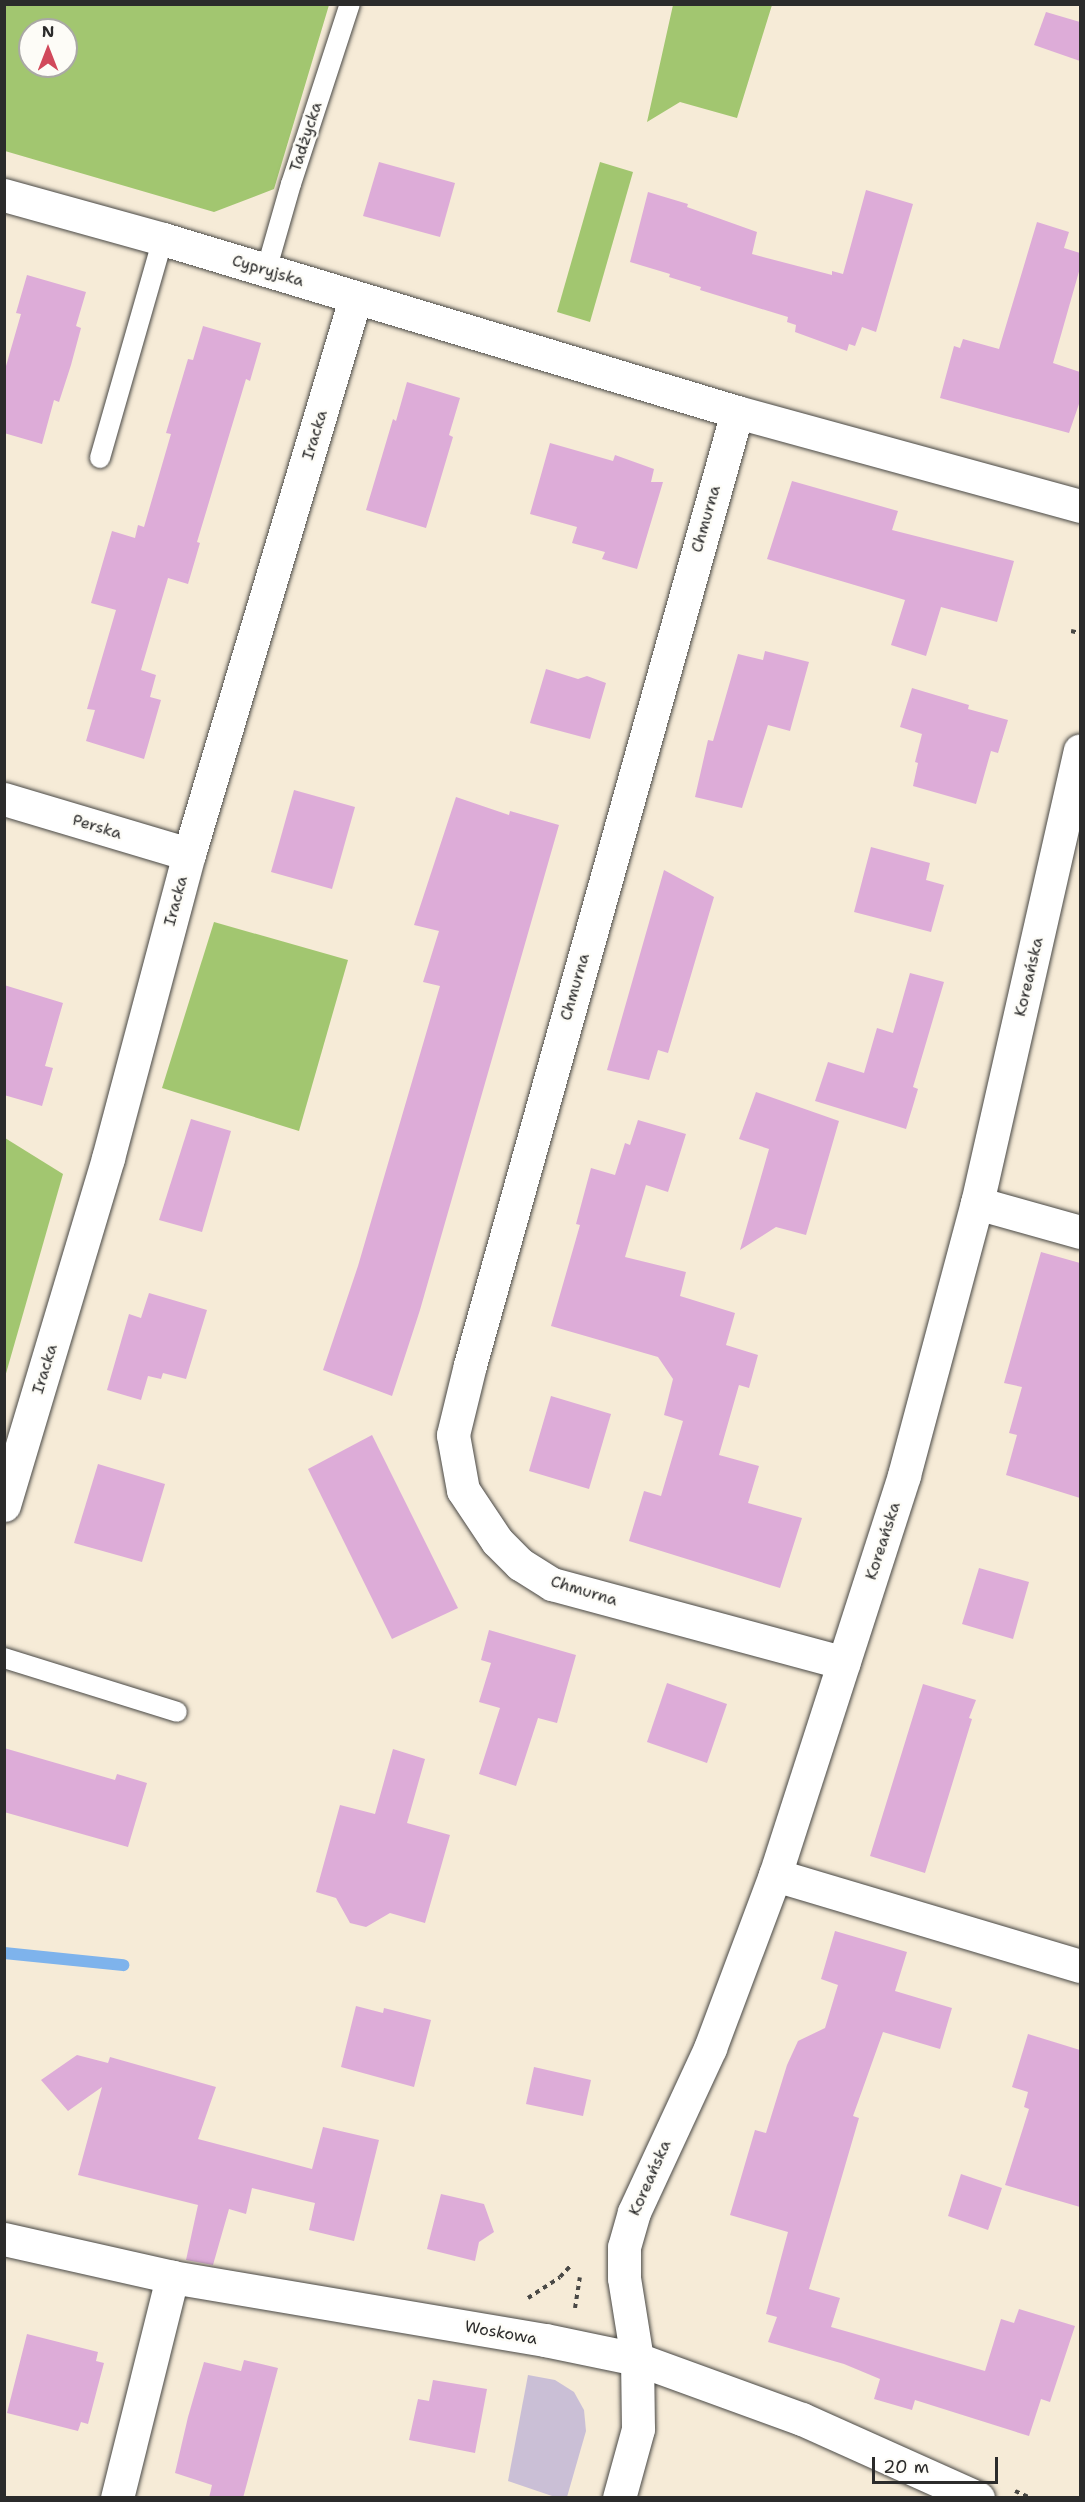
<!DOCTYPE html>
<html>
<head>
<meta charset="utf-8">
<style>
  body { margin:0 }
  #map { position:relative; width:1085px; height:2502px; overflow:hidden; background:#f6ebd7; font-family:"Shantell Sans",sans-serif }
  div>[style] { position:absolute }
  [style*='--x'] { left:calc(var(--x)*1px); top:calc(var(--y)*1px); width:calc(var(--w)*1px); rotate:calc(var(--a)*1deg) }
  .industrial>* { inset:0; background:#cabfd6 }
  .green>* { inset:0; background:#a2c670 }
  .stream>* { height:12px; margin:-6px; padding:0 6px; transform-origin:6px; border-radius:6px; background:#7eb3ec }
  .building>* { inset:0; background:#ddacd8 }
  .path>* { height:4px; margin-top:-2px; transform-origin:0; background:repeating-linear-gradient(90deg,#494845 0 4.5px,transparent 0 9px) }
  .roads { filter:drop-shadow(0 0 2px #494845) drop-shadow(0 0 2px #494845) }
  .service>* { height:20px; margin:-10px; padding:0 10px; transform-origin:10px; border-radius:10px; background:#fff }
  .minor>* { height:33px; margin:-16.5px; padding:0 16.5px; transform-origin:16.5px; border-radius:16.5px; background:#fff }
  .tertiary>* { height:33px; margin:-16.5px; padding:0 16.5px; transform-origin:16.5px; border-radius:16.5px; background:#fff }
  span { translate:-50% -50%; white-space:nowrap; text-align:center; line-height:1.15; -webkit-text-stroke:5px #fdfcf7; paint-order:stroke }
  .street-label { font-size:16px; color:#2b2b2b }
  .frame { position:absolute; inset:0; border:6px solid #2b2b2b; pointer-events:none }
  .north { position:absolute; left:18px; top:18px; width:60px; height:60px; box-sizing:border-box; background:#fdfcf7; border:2px solid #a9a8a5; border-radius:50%; rotate:0deg; font-size:16px; font-weight:700; line-height:24px; text-align:center; color:#2b2b2b }
  .north::after { content:''; display:block; margin:auto; width:21px; height:27px; background:#d1495b; clip-path:polygon(50% 0,100% 100%,50% 72%,0 100%) }
  .scale { position:absolute; left:872px; top:2457px; width:126px; height:27px; box-sizing:border-box; border:3px solid #2b2b2b; border-top:0; padding-left:8px; font-size:18px; line-height:21px; white-space:nowrap; color:#2b2b2b; -webkit-text-stroke:4px #fdfcf7; paint-order:stroke }
</style>
</head>
<body>
<div id="map">
  <div class="industrial">
    <div style="clip-path:polygon(528px 2375px,555px 2380px,574px 2392px,584px 2410px,586px 2431px,567px 2497px,555px 2497px,508px 2481px)"></div>
  </div>
  <div class="green">
    <div style="clip-path:polygon(evenodd,4px 5px,329px 5px,274px 189px,214px 212px,5px 151px,4px 5px,30px 30px,66px 30px,66px 66px,30px 66px,30px 30px)"></div>
    <div style="clip-path:polygon(673px 5px,772px 5px,737px 118px,680px 102px,647px 122px)"></div>
    <div style="clip-path:polygon(600px 162px,633px 172px,590px 322px,557px 312px)"></div>
    <div style="clip-path:polygon(214px 922px,348px 960px,299px 1131px,162px 1088px)"></div>
    <div style="clip-path:polygon(5px 1138px,63px 1174px,5px 1377px)"></div>
  </div>
  <div class="stream">
    <div style="--x:4;--y:1953;--w:120;--a:5.8"></div>
  </div>
  <div class="building">
    <div style="clip-path:polygon(1046px 12px,1080px 22px,1080px 61px,1034px 45px)"></div>
    <div style="clip-path:polygon(379px 162px,455px 183px,440px 237px,363px 216px)"></div>
    <div style="clip-path:polygon(866px 190px,913px 204px,876px 332px,862px 327px,855px 346px,849px 344px,847px 351px,795px 332px,796px 325px,787px 322px,788px 317px,700px 290px,701px 287px,669px 277px,670px 274px,630px 262px,648px 192px,688px 204px,687px 207px,757px 232px,752px 254px,832px 275px,832px 271px,843px 274px)"></div>
    <div style="clip-path:polygon(1037px 222px,1069px 232px,1064px 248px,1080px 253px,1080px 268px,1053px 363px,1080px 372px,1080px 401px,1069px 433px,940px 398px,954px 346px,960px 348px,963px 339px,999px 349px)"></div>
    <div style="clip-path:polygon(27px 275px,86px 292px,76px 326px,81px 328px,71px 365px,59px 402px,54px 400px,42px 444px,4px 433px,4px 373px,21px 314px,16px 313px)"></div>
    <div style="clip-path:polygon(203px 326px,261px 343px,250px 381px,246px 379px,197px 542px,200px 543px,188px 584px,168px 578px,141px 670px,156px 675px,150px 697px,161px 700px,144px 759px,86px 741px,95px 710px,87px 709px,116px 610px,91px 603px,112px 531px,135px 538px,138px 525px,144px 527px,171px 434px,166px 433px,188px 359px,193px 360px)"></div>
    <div style="clip-path:polygon(407px 382px,460px 398px,449px 435px,453px 437px,426px 528px,366px 510px,393px 419px,396px 421px)"></div>
    <div style="clip-path:polygon(550px 443px,613px 461px,615px 455px,654px 469px,651px 482px,663px 482px,637px 569px,602px 559px,605px 552px,572px 543px,577px 527px,530px 514px)"></div>
    <div style="clip-path:polygon(792px 481px,898px 511px,892px 530px,1014px 561px,997px 622px,941px 607px,926px 656px,891px 645px,905px 600px,767px 559px)"></div>
    <div style="clip-path:polygon(765px 651px,809px 662px,790px 731px,768px 725px,742px 808px,695px 797px,708px 740px,713px 741px,738px 654px,763px 660px)"></div>
    <div style="clip-path:polygon(546px 669px,578px 679px,587px 676px,606px 683px,590px 739px,530px 723px)"></div>
    <div style="clip-path:polygon(912px 688px,969px 705px,968px 709px,1008px 720px,998px 753px,991px 751px,976px 804px,913px 786px,918px 763px,915px 762px,922px 734px,900px 727px)"></div>
    <div style="clip-path:polygon(294px 790px,355px 807px,332px 889px,271px 872px)"></div>
    <div style="clip-path:polygon(456px 797px,509px 815px,510px 811px,559px 825px,420px 1310px,392px 1396px,323px 1370px,358px 1266px,440px 986px,423px 982px,439px 931px,414px 925px)"></div>
    <div style="clip-path:polygon(871px 847px,930px 863px,926px 880px,944px 885px,931px 932px,854px 912px)"></div>
    <div style="clip-path:polygon(664px 870px,714px 897px,668px 1053px,658px 1050px,649px 1080px,607px 1070px)"></div>
    <div style="clip-path:polygon(910px 973px,944px 982px,913px 1087px,918px 1089px,906px 1129px,815px 1101px,828px 1062px,864px 1073px,877px 1028px,893px 1033px)"></div>
    <div style="clip-path:polygon(4px 985px,63px 1003px,45px 1066px,53px 1068px,42px 1106px,4px 1095px)"></div>
    <div style="clip-path:polygon(756px 1092px,839px 1121px,806px 1235px,776px 1227px,740px 1250px,769px 1149px,739px 1139px)"></div>
    <div style="clip-path:polygon(191px 1119px,231px 1131px,202px 1232px,159px 1220px)"></div>
    <div style="clip-path:polygon(638px 1120px,686px 1134px,668px 1192px,646px 1185px,625px 1257px,686px 1272px,680px 1296px,735px 1313px,726px 1345px,758px 1355px,749px 1388px,739px 1385px,719px 1455px,759px 1466px,748px 1503px,802px 1518px,780px 1588px,629px 1541px,644px 1491px,661px 1496px,683px 1421px,664px 1415px,673px 1379px,658px 1357px,551px 1326px,580px 1225px,576px 1224px,591px 1168px,615px 1175px,625px 1143px,630px 1145px)"></div>
    <div style="clip-path:polygon(1041px 1252px,1080px 1263px,1080px 1498px,1006px 1475px,1017px 1435px,1009px 1433px,1022px 1387px,1004px 1383px)"></div>
    <div style="clip-path:polygon(149px 1293px,207px 1310px,186px 1379px,163px 1373px,161px 1379px,148px 1376px,141px 1400px,107px 1390px,129px 1314px,141px 1318px)"></div>
    <div style="clip-path:polygon(551px 1396px,611px 1414px,589px 1489px,529px 1471px)"></div>
    <div style="clip-path:polygon(372px 1435px,458px 1608px,392px 1639px,308px 1469px)"></div>
    <div style="clip-path:polygon(98px 1464px,165px 1484px,142px 1562px,74px 1543px)"></div>
    <div style="clip-path:polygon(979px 1568px,1029px 1582px,1013px 1639px,962px 1624px)"></div>
    <div style="clip-path:polygon(489px 1630px,576px 1655px,557px 1723px,538px 1718px,516px 1786px,479px 1774px,500px 1708px,479px 1702px,491px 1663px,481px 1660px)"></div>
    <div style="clip-path:polygon(667px 1683px,727px 1704px,707px 1763px,647px 1742px)"></div>
    <div style="clip-path:polygon(923px 1684px,976px 1700px,969px 1718px,972px 1719px,925px 1873px,870px 1856px)"></div>
    <div style="clip-path:polygon(4px 1748px,115px 1780px,117px 1774px,147px 1783px,128px 1847px,4px 1812px)"></div>
    <div style="clip-path:polygon(393px 1749px,425px 1759px,407px 1823px,450px 1835px,425px 1923px,390px 1913px,366px 1927px,350px 1923px,336px 1898px,316px 1892px,340px 1805px,375px 1814px)"></div>
    <div style="clip-path:polygon(835px 1931px,907px 1952px,895px 1991px,952px 2008px,940px 2049px,883px 2032px,853px 2116px,859px 2118px,809px 2289px,840px 2298px,831px 2327px,985px 2371px,1001px 2319px,1014px 2323px,1019px 2309px,1075px 2326px,1050px 2402px,1041px 2399px,1029px 2436px,915px 2400px,912px 2410px,874px 2399px,880px 2379px,844px 2364px,768px 2342px,777px 2317px,766px 2314px,788px 2232px,730px 2215px,755px 2130px,766px 2133px,787px 2065px,798px 2041px,825px 2028px,838px 1985px,821px 1979px)"></div>
    <div style="clip-path:polygon(356px 2006px,383px 2013px,384px 2008px,431px 2020px,414px 2087px,341px 2067px)"></div>
    <div style="clip-path:polygon(1028px 2034px,1080px 2050px,1080px 2207px,1005px 2185px,1029px 2109px,1024px 2107px,1028px 2092px,1012px 2087px)"></div>
    <div style="clip-path:polygon(77px 2055px,108px 2063px,110px 2057px,216px 2087px,198px 2139px,312px 2169px,323px 2127px,379px 2140px,354px 2241px,309px 2230px,315px 2203px,252px 2188px,246px 2214px,229px 2209px,213px 2265px,186px 2260px,198px 2205px,78px 2175px,102px 2087px,68px 2111px,41px 2080px)"></div>
    <div style="clip-path:polygon(534px 2067px,591px 2080px,583px 2116px,526px 2104px)"></div>
    <div style="clip-path:polygon(961px 2174px,1002px 2188px,988px 2230px,948px 2216px)"></div>
    <div style="clip-path:polygon(441px 2194px,484px 2204px,494px 2232px,479px 2242px,475px 2261px,427px 2249px)"></div>
    <div style="clip-path:polygon(27px 2334px,98px 2352px,96px 2361px,104px 2363px,88px 2424px,81px 2422px,78px 2431px,7px 2413px)"></div>
    <div style="clip-path:polygon(244px 2360px,278px 2368px,243px 2498px,209px 2498px,212px 2485px,175px 2473px,188px 2417px,204px 2362px,241px 2371px)"></div>
    <div style="clip-path:polygon(433px 2380px,487px 2389px,475px 2453px,409px 2440px,418px 2399px,429px 2401px)"></div>
  </div>
  <div class="path">
    <div style="--x:1071;--y:631;--w:9;--a:13"></div>
    <div style="--x:528;--y:2298;--w:38;--a:-33"></div>
    <div style="--x:560;--y:2277;--w:16;--a:-47"></div>
    <div style="--x:575;--y:2308;--w:31;--a:-81"></div>
    <div style="--x:1015;--y:2491;--w:17;--a:24"></div>
  </div>
  <div class="roads">
    <div class="service">
      <div style="--x:266;--y:271;--w:91;--a:-74"></div>
      <div style="--x:291;--y:184;--w:189;--a:-71.9"></div>
      <div style="--x:100;--y:458;--w:228;--a:-74"></div>
      <div style="--x:4;--y:1658;--w:181;--a:17.3"></div>
    </div>
    <div class="minor">
      <div style="--x:4;--y:195;--w:165;--a:15.5"></div>
      <div style="--x:163;--y:239;--w:600;--a:16.77"></div>
      <div style="--x:737;--y:412;--w:356;--a:15.3"></div>
      <div style="--x:737;--y:412;--w:990;--a:105.65"></div>
      <div style="--x:470;--y:1365;--w:72;--a:103.7"></div>
      <div style="--x:453;--y:1435;--w:56;--a:79.7"></div>
      <div style="--x:463;--y:1490;--w:61;--a:56.3"></div>
      <div style="--x:497;--y:1541;--w:33;--a:45"></div>
      <div style="--x:520;--y:1564;--w:38;--a:32"></div>
      <div style="--x:552;--y:1584;--w:302;--a:15.1"></div>
      <div style="--x:4;--y:799;--w:193;--a:16.6"></div>
      <div style="--x:977;--y:1203;--w:107;--a:15.7"></div>
      <div style="--x:4;--y:1505;--w:362;--a:-73.3"></div>
      <div style="--x:108;--y:1158;--w:315;--a:-75.1"></div>
      <div style="--x:189;--y:854;--w:579;--a:-73.35"></div>
      <div style="--x:775;--y:1875;--w:318;--a:16.6"></div>
      <div style="--x:4;--y:2239;--w:172;--a:12.7"></div>
      <div style="--x:172;--y:2277;--w:378;--a:9.6"></div>
      <div style="--x:545;--y:2340;--w:94;--a:11.7"></div>
      <div style="--x:637;--y:2359;--w:176;--a:20"></div>
      <div style="--x:802;--y:2419;--w:193;--a:24.2"></div>
      <div style="--x:117;--y:2498;--w:228;--a:-76"></div>
    </div>
    <div class="tertiary">
      <div style="--x:619;--y:2498;--w:72;--a:-74.6"></div>
      <div style="--x:638;--y:2429;--w:70;--a:-90.8"></div>
      <div style="--x:637;--y:2359;--w:82;--a:-99.1"></div>
      <div style="--x:624;--y:2278;--w:31;--a:-90"></div>
      <div style="--x:624;--y:2247;--w:36;--a:-74"></div>
      <div style="--x:634;--y:2212;--w:181;--a:-65.1"></div>
      <div style="--x:710;--y:2048;--w:185;--a:-69.4"></div>
      <div style="--x:775;--y:1875;--w:420;--a:-72.1"></div>
      <div style="--x:904;--y:1475;--w:282;--a:-75"></div>
      <div style="--x:977;--y:1203;--w:464;--a:-77.2"></div>
    </div>
  </div>
  <div class="street-label">
    <span style="left:306px;top:137px;rotate:-72deg">Tadżycka</span>
    <span style="left:268px;top:271px;rotate:17deg">Cypryjska</span>
    <span style="left:315px;top:435px;rotate:-73deg">Iracka</span>
    <span style="left:706px;top:519px;rotate:-74deg">Chmurna</span>
    <span style="left:97px;top:827px;rotate:17deg">Perska</span>
    <span style="left:176px;top:901px;rotate:-75deg">Iracka</span>
    <span style="left:1029px;top:977px;rotate:-77deg">Koreańska</span>
    <span style="left:575px;top:987px;rotate:-74deg">Chmurna</span>
    <span style="left:45px;top:1369px;rotate:-73deg">Iracka</span>
    <span style="left:883px;top:1541px;rotate:-72deg">Koreańska</span>
    <span style="left:584px;top:1591px;rotate:17deg">Chmurna</span>
    <span style="left:650px;top:2178px;rotate:-66deg">Koreańska</span>
    <span style="left:501px;top:2333px;rotate:10deg">Woskowa</span>
  </div>
  <div class="frame"></div>
  <div class="north">N</div>
  <div class="scale">20 m</div>
</div>
</body>
</html>
